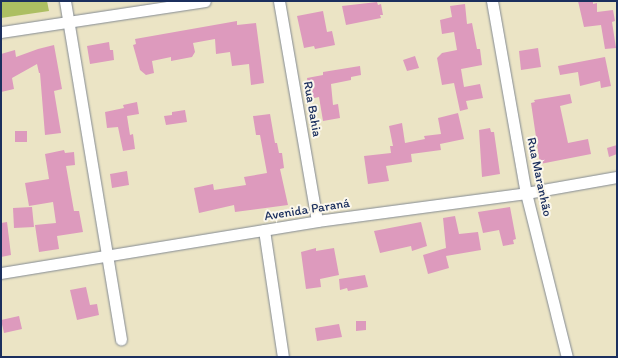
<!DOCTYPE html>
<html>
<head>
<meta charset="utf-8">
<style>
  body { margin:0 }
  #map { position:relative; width:618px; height:358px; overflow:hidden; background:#ebe4c5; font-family:Itim,sans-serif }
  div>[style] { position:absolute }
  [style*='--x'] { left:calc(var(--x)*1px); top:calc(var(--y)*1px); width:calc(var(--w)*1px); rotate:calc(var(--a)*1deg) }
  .green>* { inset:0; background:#acbf62 }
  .building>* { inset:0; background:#dd9abd }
  .roads { filter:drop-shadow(0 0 1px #838a92) drop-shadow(0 0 1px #838a92) }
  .minor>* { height:11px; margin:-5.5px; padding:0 5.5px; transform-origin:5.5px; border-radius:5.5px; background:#fff }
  span { translate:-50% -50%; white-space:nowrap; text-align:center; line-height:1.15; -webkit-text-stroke:4px #fbf7ec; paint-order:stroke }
  .street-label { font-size:13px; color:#1b2f5e }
  .frame { position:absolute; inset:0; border:2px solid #1b2f5e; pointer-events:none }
</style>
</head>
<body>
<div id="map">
  <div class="green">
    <div style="clip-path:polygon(1px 1px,47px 1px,49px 11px,1px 18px)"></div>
  </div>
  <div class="building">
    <div style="clip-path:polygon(578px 1px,593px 1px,593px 4px,597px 3px,597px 12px,613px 10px,615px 21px,612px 22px,616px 48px,605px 49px,601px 25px,584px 27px)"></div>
    <div style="clip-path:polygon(377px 2px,378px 5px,381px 4px,383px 15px,380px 15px,381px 18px,346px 25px,342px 6px)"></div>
    <div style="clip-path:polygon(465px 4px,467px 24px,472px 23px,477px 49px,480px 49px,482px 65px,461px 69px,464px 87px,480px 84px,483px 98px,466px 101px,468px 109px,460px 111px,454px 83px,442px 85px,437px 58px,442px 53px,457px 50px,454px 32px,442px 34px,440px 20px,452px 17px,450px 6px)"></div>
    <div style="clip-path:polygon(323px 11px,327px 32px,332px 31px,335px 45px,315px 49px,314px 46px,304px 48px,297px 16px)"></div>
    <div style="clip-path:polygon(237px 21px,237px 25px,256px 23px,264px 83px,251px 85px,249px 64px,232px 66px,230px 52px,216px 54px,215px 39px,193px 43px,195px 52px,192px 57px,171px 61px,171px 57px,152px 61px,154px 73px,146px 75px,140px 70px,133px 45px,136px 44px,135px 39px)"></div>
    <div style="clip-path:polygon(109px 42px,110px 50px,113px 50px,114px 60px,90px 64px,87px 46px)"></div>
    <div style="clip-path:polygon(54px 45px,62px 89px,54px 91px,61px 133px,45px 135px,40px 73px,39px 73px,37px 64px,12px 78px,14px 89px,1px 92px,1px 54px,15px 50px,16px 57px,38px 49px)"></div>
    <div style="clip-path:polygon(538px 48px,541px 67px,521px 70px,519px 51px)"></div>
    <div style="clip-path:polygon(415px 56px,419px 68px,407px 71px,403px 60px)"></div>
    <div style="clip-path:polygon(605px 57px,611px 86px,601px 88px,600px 81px,580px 86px,578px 72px,560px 75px,558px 66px)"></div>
    <div style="clip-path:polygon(360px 66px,361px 75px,351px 77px,351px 80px,331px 84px,333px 105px,338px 104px,340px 118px,323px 121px,319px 97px,310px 99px,307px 78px,323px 75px,323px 72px)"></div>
    <div style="clip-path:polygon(570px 94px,572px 103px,560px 106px,568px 143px,588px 139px,591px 154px,540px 164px,531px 103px,535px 102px,534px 100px)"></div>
    <div style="clip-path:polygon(137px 102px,139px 114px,127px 116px,130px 135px,133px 134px,135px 149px,123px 151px,118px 127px,107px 128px,105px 112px,124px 108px,123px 105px)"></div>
    <div style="clip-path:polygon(185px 110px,187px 122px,166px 125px,164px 116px,172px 115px,172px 112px)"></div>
    <div style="clip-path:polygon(458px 113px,464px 139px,440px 144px,441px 150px,411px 154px,412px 162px,386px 166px,389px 181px,368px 184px,364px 156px,391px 153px,390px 146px,393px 146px,389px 126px,402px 123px,405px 143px,425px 139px,424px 136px,441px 134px,438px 118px)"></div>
    <div style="clip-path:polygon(270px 114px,275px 143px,277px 143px,279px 153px,282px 153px,284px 168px,280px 169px,288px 205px,235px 212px,234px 205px,199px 213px,194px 188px,213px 184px,214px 190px,246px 185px,244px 177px,267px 173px,260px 135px,256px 135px,253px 116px)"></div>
    <div style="clip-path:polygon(490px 128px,491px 132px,494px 132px,500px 174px,482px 177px,479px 130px)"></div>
    <div style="clip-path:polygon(15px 131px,27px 131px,27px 142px,15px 142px)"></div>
    <div style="clip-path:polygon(617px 145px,617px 154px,609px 157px,607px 148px)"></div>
    <div style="clip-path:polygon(64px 150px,65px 153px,74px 152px,75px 165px,66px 166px,74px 211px,79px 211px,83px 232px,57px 236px,59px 249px,39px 252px,35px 225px,56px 223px,53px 202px,29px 206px,25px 183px,49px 179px,45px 154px)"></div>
    <div style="clip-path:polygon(127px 171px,129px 185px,112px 188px,110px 174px)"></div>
    <div style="clip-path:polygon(32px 207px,34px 227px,14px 228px,13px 208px)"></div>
    <div style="clip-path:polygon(510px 207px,516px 239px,513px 240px,514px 244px,503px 246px,499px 230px,483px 233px,478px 212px)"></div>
    <div style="clip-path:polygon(455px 216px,459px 234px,478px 232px,481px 250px,446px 256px,449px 268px,428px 274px,423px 255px,446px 248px,443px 218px)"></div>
    <div style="clip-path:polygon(7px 222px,11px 255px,1px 257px,1px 223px)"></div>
    <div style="clip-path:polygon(421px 222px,427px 246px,412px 251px,411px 246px,380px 253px,374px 231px)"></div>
    <div style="clip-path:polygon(316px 248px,316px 251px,334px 248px,339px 275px,320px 279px,321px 287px,306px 289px,301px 252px)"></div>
    <div style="clip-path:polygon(365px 275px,368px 287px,348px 291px,347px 288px,340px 290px,339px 279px)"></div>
    <div style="clip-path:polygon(86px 287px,90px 305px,97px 304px,99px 315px,77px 320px,70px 290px)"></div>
    <div style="clip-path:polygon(19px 316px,22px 329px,4px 333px,1px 320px)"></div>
    <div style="clip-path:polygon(356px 321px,366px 321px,366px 330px,356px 331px)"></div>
    <div style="clip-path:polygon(339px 324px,342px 337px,317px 341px,315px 328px)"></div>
  </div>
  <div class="roads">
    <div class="minor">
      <div style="--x:65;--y:1;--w:343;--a:80.6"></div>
      <div style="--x:279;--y:1;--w:223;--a:80.2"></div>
      <div style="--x:492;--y:1;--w:195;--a:80"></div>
      <div style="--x:526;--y:193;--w:169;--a:76"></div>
      <div style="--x:1;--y:32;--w:206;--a:-8.6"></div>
      <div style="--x:264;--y:230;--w:128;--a:81.5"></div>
      <div style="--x:1;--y:273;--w:320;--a:-9.3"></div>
      <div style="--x:317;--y:221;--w:211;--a:-7.6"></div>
      <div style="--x:526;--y:193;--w:92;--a:-10"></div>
    </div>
  </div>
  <div class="street-label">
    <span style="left:312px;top:109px;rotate:80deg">Rua Bahia</span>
    <span style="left:539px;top:177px;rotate:78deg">Rua Maranhão</span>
    <span style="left:307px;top:210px;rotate:-9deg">Avenida Paraná</span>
  </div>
  <div class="frame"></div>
</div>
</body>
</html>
